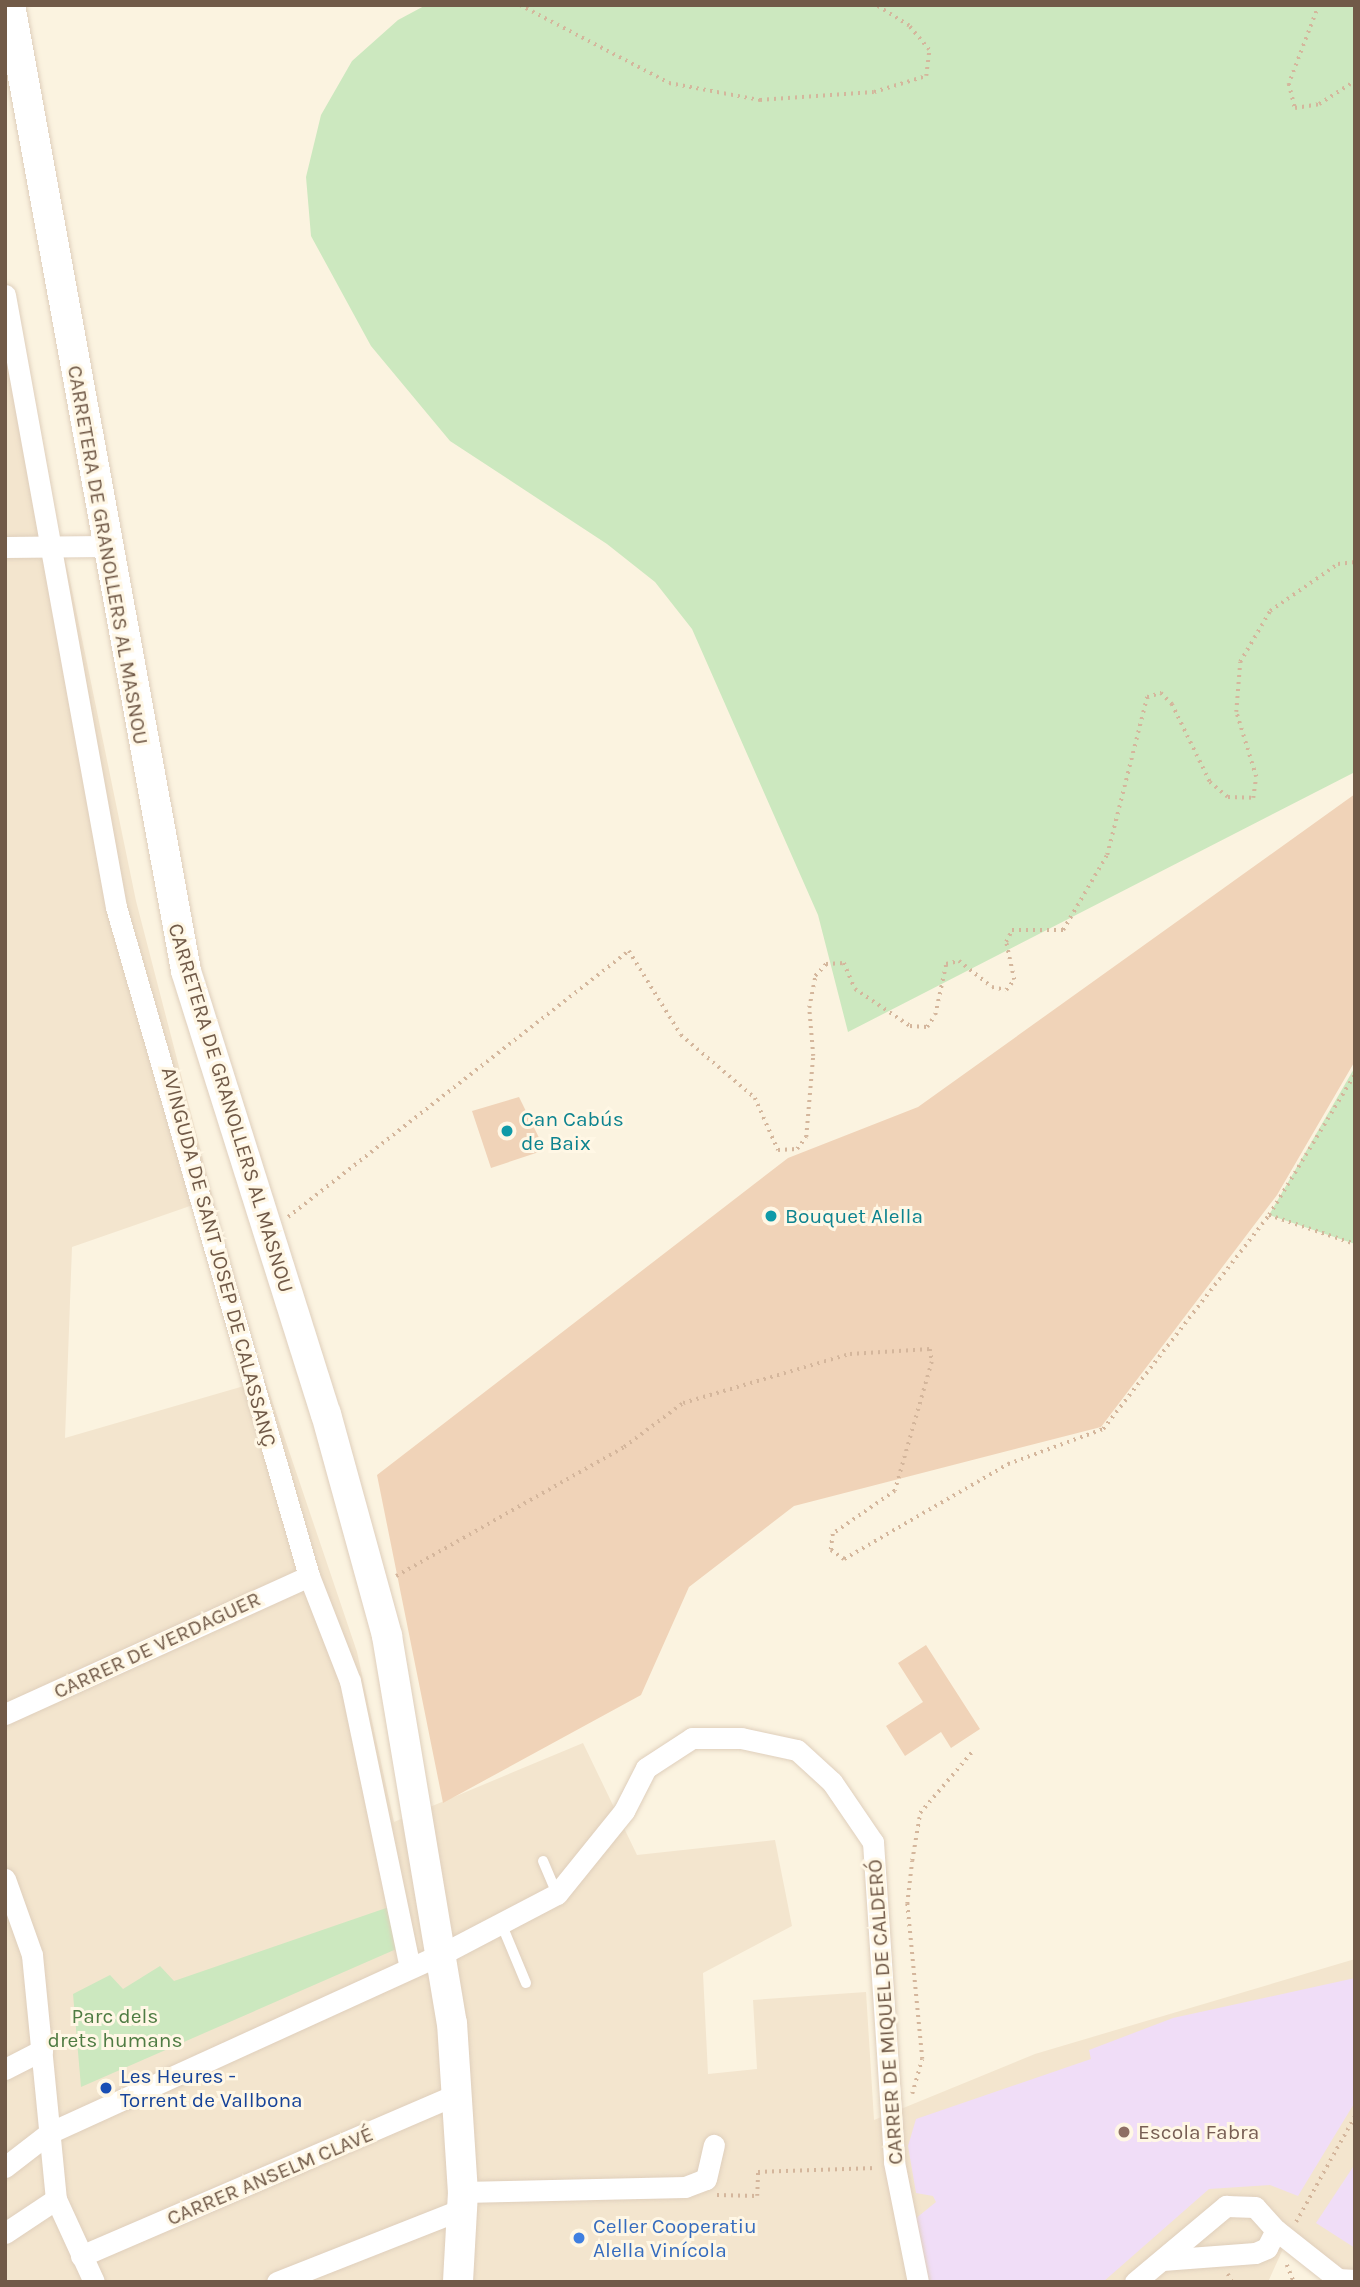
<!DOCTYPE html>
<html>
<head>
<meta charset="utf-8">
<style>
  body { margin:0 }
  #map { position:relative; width:1360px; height:2287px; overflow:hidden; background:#fbf3e0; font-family:Karla,sans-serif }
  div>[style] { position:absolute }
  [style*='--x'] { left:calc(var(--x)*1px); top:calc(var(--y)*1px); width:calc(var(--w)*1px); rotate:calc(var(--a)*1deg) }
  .residential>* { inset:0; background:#f3e5ce }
  .education>* { inset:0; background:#f0ddf7 }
  .green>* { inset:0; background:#cce8bf }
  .building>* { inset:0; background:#f0d3b8 }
  .path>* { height:3.5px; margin-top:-1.75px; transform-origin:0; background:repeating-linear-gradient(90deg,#d4b69c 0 2px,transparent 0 7px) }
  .roads { filter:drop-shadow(0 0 2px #dfcfbc) drop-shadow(0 0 2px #dfcfbc) }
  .lane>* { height:10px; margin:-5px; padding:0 5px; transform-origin:5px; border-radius:5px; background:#fff }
  .street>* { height:21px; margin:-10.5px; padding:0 10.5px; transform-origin:10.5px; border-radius:10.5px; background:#fff }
  .secondary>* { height:30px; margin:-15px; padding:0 15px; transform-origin:15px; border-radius:15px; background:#fff }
  .dots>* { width:19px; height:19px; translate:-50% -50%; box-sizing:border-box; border:4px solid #fff7e5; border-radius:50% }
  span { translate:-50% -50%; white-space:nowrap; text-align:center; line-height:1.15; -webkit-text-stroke:6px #fff7e5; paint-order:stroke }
  .street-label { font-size:21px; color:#715a48 }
  .culture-label { font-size:21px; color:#0d838f }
  .left { translate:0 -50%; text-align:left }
  .park-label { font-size:21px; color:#4f7c43 }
  .transit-label { font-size:21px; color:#164399 }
  .education-label { font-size:21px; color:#785e54 }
  .shop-label { font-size:21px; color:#366cbe }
  .frame { position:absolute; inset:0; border:7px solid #715a48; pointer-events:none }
</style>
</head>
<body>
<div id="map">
  <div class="residential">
    <div style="clip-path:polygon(5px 315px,68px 571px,136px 901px,213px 1198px,72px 1247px,65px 1438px,265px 1380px,357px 1652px,394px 1822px,583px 1743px,637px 1855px,775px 1840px,792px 1926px,703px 1973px,708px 2074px,757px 2069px,753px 2000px,866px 1992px,874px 2120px,1035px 2054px,1355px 1959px,1355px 2277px,1287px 2240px,1268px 2282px,5px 2282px)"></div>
  </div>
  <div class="education">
    <div style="clip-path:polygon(1355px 1978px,1355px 2102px,1298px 2196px,1270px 2185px,1209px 2189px,1103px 2282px,926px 2282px,915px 2219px,936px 2202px,933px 2196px,916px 2193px,908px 2146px,916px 2119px,1091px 2059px,1089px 2050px,1173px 2018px)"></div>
    <div style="clip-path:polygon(1355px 2164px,1355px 2248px,1316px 2223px)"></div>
  </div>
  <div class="green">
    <div style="clip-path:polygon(426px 5px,1355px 5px,1355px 772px,848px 1032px,818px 915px,692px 629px,655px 582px,607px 544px,450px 441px,371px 346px,311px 236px,306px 177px,321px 115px,352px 61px,398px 20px)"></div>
    <div style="clip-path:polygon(1355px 1067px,1355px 1244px,1269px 1215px)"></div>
    <div style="clip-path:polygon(392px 1906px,401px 1947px,81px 2087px,73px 1994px,110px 1975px,123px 1989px,160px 1966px,174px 1981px)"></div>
  </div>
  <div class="building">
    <div style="clip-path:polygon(1355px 794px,1355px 1061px,1277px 1195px,1101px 1427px,794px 1506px,689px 1587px,641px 1695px,443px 1803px,377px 1475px,788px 1158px,918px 1107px)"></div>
    <div style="clip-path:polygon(519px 1097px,545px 1150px,491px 1168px,472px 1111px)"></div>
    <div style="clip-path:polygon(926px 1645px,980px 1729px,951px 1748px,941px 1732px,905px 1756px,886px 1726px,923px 1702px,898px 1663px)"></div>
  </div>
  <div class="path">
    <div style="--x:520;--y:5;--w:168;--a:27.6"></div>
    <div style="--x:669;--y:83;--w:93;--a:10.6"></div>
    <div style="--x:760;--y:100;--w:114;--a:-4"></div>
    <div style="--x:874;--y:92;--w:54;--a:-17.1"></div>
    <div style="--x:926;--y:76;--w:26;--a:-83"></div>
    <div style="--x:929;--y:50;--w:31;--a:-130"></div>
    <div style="--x:909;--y:26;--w:39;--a:-148"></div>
    <div style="--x:1319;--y:5;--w:85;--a:110.8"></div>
    <div style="--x:1289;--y:84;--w:25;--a:76"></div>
    <div style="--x:1295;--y:108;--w:24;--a:-9"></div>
    <div style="--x:1319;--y:104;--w:43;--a:-32.6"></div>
    <div style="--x:1269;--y:1215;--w:165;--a:-58.6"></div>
    <div style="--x:288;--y:1217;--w:432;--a:-38"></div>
    <div style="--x:629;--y:951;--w:99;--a:58.2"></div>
    <div style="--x:681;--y:1035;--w:97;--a:40.4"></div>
    <div style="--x:755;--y:1098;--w:57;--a:66.1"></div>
    <div style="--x:778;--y:1150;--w:19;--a:-3"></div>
    <div style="--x:797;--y:1149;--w:15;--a:-53"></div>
    <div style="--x:806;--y:1137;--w:81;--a:-85.1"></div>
    <div style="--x:813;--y:1056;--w:48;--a:-94.8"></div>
    <div style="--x:809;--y:1008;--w:33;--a:-79"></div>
    <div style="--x:815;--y:976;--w:16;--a:-47"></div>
    <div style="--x:826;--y:964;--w:18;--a:-3"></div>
    <div style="--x:844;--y:963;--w:28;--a:67"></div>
    <div style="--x:855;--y:989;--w:66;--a:33.9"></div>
    <div style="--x:910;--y:1026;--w:17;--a:3"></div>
    <div style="--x:927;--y:1027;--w:14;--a:-56"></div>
    <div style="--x:935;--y:1015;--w:52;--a:-77.8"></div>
    <div style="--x:946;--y:964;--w:13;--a:-13"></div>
    <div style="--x:959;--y:961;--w:42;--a:38.2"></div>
    <div style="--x:992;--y:987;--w:14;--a:12"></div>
    <div style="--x:1006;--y:990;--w:13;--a:-51"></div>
    <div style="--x:1014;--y:980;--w:39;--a:-102"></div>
    <div style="--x:1006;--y:942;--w:13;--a:-63"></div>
    <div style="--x:1012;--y:930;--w:51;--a:0"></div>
    <div style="--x:1063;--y:930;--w:87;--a:-59.6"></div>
    <div style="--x:1107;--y:855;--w:163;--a:-75.8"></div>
    <div style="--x:1147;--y:697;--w:15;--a:-16"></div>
    <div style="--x:1161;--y:693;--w:16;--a:45"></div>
    <div style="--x:1172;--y:704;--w:87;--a:64"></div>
    <div style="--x:1210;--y:782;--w:23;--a:40"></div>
    <div style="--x:1228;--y:797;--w:25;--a:2"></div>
    <div style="--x:1253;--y:798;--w:21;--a:-82"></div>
    <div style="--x:1256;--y:777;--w:68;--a:-107.1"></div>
    <div style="--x:1236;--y:712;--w:50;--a:-85.4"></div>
    <div style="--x:1240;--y:662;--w:59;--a:-59.5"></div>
    <div style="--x:1270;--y:611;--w:83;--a:-34.7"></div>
    <div style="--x:1338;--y:564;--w:17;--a:-7"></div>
    <div style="--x:396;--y:1576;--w:262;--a:-29.5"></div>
    <div style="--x:624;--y:1447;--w:74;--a:-36.7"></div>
    <div style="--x:683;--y:1403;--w:174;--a:-16.4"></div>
    <div style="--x:850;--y:1354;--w:80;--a:-3.6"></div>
    <div style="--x:930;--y:1349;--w:13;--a:81"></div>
    <div style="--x:932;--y:1362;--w:134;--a:106"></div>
    <div style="--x:895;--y:1491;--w:75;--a:145.3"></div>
    <div style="--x:833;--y:1534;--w:16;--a:97"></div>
    <div style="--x:831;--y:1550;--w:16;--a:35"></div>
    <div style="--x:844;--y:1559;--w:190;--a:-30.1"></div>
    <div style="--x:1008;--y:1464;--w:101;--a:-20.2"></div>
    <div style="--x:1103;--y:1429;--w:271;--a:-52.2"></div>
    <div style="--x:1269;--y:1215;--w:91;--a:18.6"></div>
    <div style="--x:912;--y:2094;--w:36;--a:-74"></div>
    <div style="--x:922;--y:2059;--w:156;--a:-95.5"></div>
    <div style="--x:907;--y:1904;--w:43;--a:-83.4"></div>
    <div style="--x:912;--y:1861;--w:49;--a:-80.5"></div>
    <div style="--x:920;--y:1813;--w:82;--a:-49.5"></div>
    <div style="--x:717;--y:2195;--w:40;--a:1.4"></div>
    <div style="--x:757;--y:2196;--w:24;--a:-88"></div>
    <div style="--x:758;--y:2172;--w:118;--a:-1.9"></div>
    <div style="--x:1296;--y:2222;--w:121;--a:-60.9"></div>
    <div style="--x:1287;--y:2265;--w:18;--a:68"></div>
    <div style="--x:1228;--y:2274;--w:9;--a:63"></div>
  </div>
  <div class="roads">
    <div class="lane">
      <div style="--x:543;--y:1861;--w:36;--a:67"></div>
      <div style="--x:501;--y:1923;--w:65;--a:67.4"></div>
    </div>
    <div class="street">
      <div style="--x:5;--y:295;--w:622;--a:79.72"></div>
      <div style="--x:116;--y:907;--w:696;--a:73.91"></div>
      <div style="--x:309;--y:1576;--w:113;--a:68.7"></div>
      <div style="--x:350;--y:1681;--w:292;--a:78.2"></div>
      <div style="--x:5;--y:547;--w:100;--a:-0.6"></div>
      <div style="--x:5;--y:1714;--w:334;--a:-24.4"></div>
      <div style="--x:5;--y:1879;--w:81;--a:70.4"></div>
      <div style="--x:32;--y:1955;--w:245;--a:84.4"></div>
      <div style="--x:56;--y:2199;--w:91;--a:65.4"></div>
      <div style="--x:5;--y:2069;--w:42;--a:-27.2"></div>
      <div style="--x:5;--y:2167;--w:56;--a:-37.7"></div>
      <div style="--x:49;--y:2133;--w:434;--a:-24.5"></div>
      <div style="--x:444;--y:1953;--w:127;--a:-27.6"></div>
      <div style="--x:557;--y:1894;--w:107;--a:-51.1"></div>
      <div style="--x:624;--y:1811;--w:48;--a:-62.9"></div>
      <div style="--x:646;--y:1768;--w:55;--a:-33.1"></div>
      <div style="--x:692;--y:1738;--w:49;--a:0"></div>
      <div style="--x:741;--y:1738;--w:57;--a:12.1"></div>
      <div style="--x:797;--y:1750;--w:47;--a:42.4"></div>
      <div style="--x:832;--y:1782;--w:73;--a:55.7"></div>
      <div style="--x:873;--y:1842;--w:321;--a:86.2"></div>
      <div style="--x:894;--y:2162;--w:122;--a:78.7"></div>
      <div style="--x:463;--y:2192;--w:222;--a:-1.3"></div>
      <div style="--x:685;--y:2187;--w:22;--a:-21"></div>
      <div style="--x:706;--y:2179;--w:35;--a:-77"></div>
      <div style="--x:1276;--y:2230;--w:79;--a:38.3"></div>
      <div style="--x:1338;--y:2279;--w:17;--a:3"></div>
      <div style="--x:5;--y:2233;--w:61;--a:-33.7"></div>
      <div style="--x:81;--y:2256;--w:410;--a:-23.3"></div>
      <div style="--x:277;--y:2282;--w:199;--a:-21.5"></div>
      <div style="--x:1135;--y:2282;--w:119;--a:-39.9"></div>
      <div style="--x:1226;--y:2206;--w:29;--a:2"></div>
      <div style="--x:1255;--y:2207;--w:31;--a:48"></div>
      <div style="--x:1276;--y:2230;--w:20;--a:117"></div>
      <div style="--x:1267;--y:2248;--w:13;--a:157"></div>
      <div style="--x:1255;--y:2253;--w:93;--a:175.7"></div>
    </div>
    <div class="secondary">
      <div style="--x:10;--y:5;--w:982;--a:79.67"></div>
      <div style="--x:186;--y:971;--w:465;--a:72.5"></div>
      <div style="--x:326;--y:1414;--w:230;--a:74.6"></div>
      <div style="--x:387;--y:1636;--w:392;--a:80.5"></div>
      <div style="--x:452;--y:2023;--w:169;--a:86.3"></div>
      <div style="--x:463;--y:2192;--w:90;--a:93.2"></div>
    </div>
  </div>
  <div class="dots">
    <div style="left:507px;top:1131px;background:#0f9aa8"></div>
    <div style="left:771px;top:1216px;background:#0f9aa8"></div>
    <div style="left:106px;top:2088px;background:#1a4fb4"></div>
    <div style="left:1124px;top:2132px;background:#8d6e63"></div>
    <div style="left:579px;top:2238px;background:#3f7fe0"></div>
  </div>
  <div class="street-label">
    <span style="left:108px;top:555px;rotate:80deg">CARRETERA DE GRANOLLERS AL MASNOU</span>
    <span style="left:231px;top:1108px;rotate:73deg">CARRETERA DE GRANOLLERS AL MASNOU</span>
    <span style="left:219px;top:1257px;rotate:75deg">AVINGUDA DE SANT JOSEP DE CALASSANÇ</span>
    <span style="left:157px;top:1645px;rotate:-25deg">CARRER DE VERDAGUER</span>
    <span style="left:885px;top:2012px;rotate:-94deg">CARRER DE MIQUEL DE CALDERÓ</span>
    <span style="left:270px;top:2176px;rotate:-23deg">CARRER ANSELM CLAVÉ</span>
  </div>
  <div class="culture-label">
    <span class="left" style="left:521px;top:1131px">Can Cabús<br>de Baix</span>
    <span class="left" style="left:785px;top:1216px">Bouquet Alella</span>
  </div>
  <div class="park-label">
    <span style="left:115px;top:2028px">Parc dels<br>drets humans</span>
  </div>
  <div class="transit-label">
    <span class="left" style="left:120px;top:2088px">Les Heures -<br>Torrent de Vallbona</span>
  </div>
  <div class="education-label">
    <span class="left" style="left:1138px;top:2132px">Escola Fabra</span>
  </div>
  <div class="shop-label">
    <span class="left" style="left:593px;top:2238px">Celler Cooperatiu<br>Alella Vinícola</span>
  </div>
  <div class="frame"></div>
</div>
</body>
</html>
